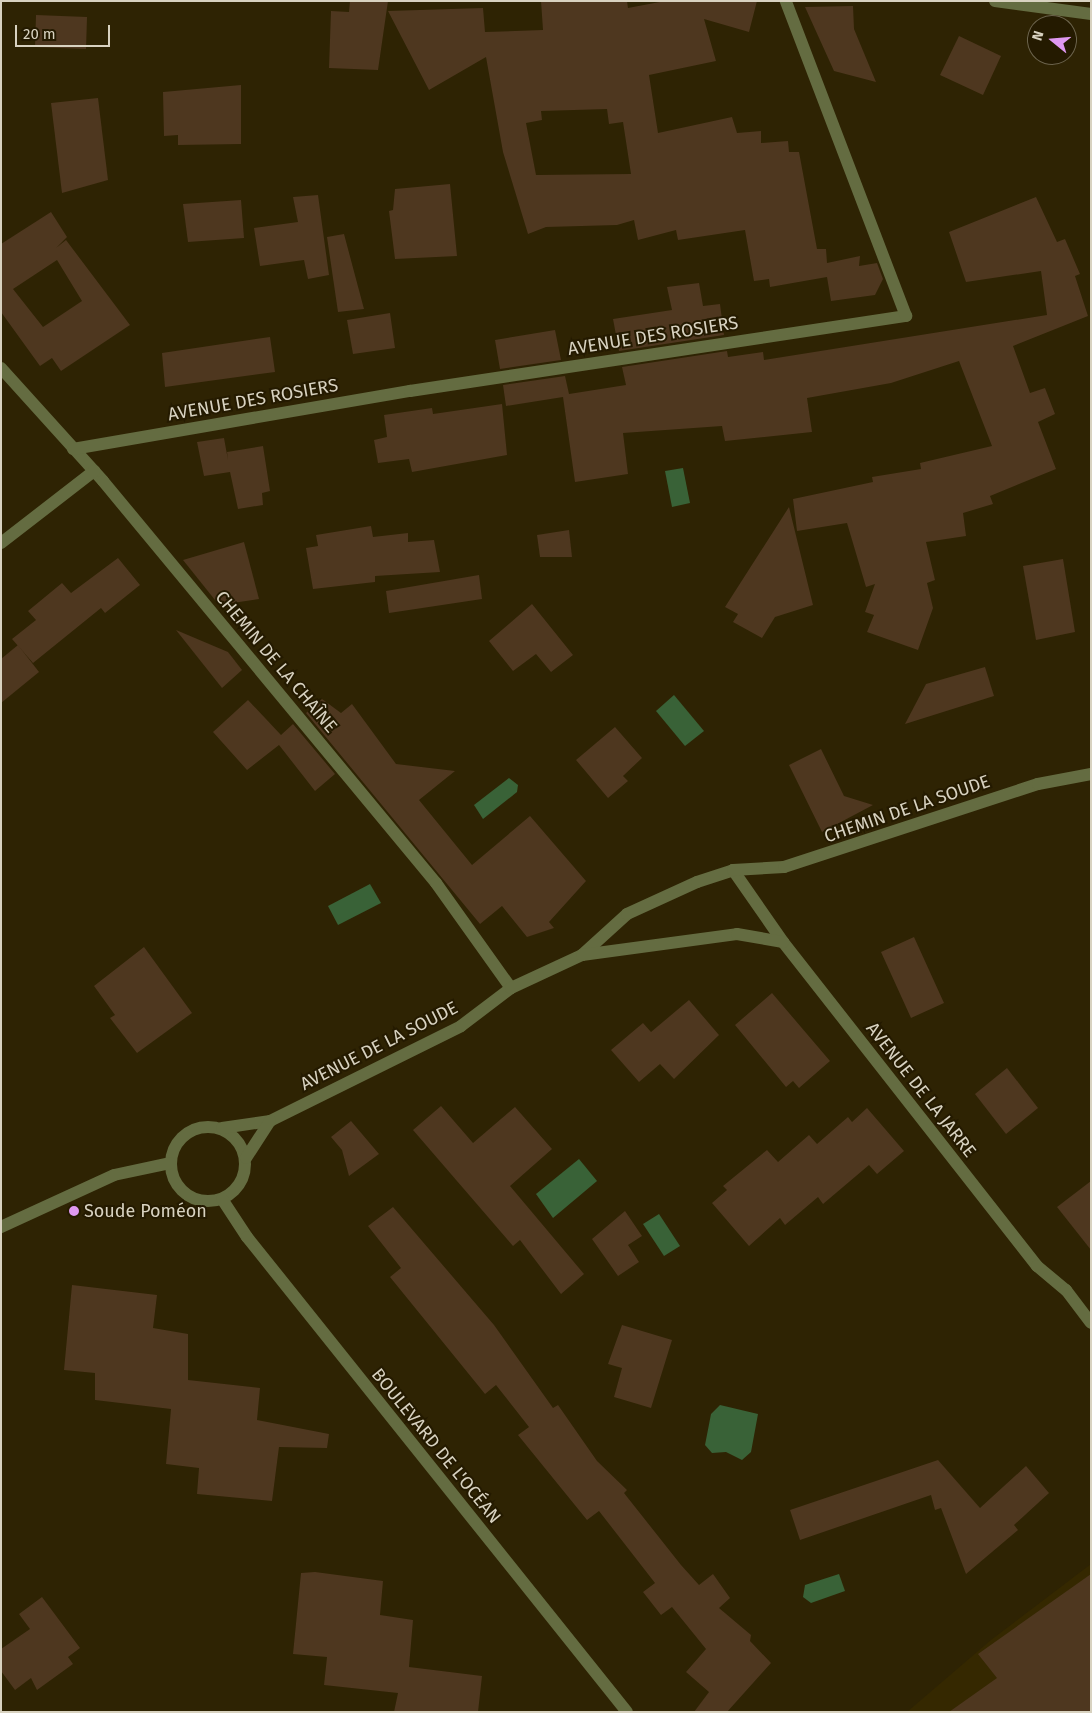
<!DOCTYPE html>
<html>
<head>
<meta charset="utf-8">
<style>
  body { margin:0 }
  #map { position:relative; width:1092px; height:1713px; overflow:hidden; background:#2e2303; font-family:"Fira Sans",sans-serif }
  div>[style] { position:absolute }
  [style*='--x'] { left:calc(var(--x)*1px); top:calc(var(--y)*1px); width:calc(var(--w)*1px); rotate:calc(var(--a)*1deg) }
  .built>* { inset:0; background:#352800 }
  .water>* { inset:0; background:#396237 }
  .building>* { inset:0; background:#4e371f }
  .minor>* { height:12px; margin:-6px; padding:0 6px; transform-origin:6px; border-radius:6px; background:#646c41 }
  .minor>.ring { margin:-6px; padding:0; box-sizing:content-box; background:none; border:12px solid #646c41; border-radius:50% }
  .dots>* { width:14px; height:14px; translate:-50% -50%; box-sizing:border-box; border:2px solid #241a00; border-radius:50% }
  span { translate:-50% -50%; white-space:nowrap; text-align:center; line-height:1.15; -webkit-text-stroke:4px #241a00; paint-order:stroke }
  .street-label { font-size:18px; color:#d8d2c0 }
  .poi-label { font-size:18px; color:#d8d2c0 }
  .left { translate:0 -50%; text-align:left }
  .frame { position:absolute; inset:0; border:2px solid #d8d2c0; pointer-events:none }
  .north { position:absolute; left:1027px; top:15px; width:50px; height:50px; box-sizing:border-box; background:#241a00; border:1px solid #6c644d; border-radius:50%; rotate:287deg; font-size:14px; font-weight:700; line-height:20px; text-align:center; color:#d8d2c0 }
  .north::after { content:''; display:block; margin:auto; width:18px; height:22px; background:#df98f1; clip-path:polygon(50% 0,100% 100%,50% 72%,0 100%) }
  .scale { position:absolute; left:15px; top:25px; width:95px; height:22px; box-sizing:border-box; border:2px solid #d8d2c0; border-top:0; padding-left:6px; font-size:15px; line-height:18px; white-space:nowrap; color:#d8d2c0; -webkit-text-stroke:4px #241a00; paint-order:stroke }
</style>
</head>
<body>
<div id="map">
  <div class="built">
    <div style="clip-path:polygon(1091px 1564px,1091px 1712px,907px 1712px,991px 1640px)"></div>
  </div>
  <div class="water">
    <div style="clip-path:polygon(683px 468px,690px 503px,672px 507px,665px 471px)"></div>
    <div style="clip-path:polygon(674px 695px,704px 731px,685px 746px,656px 711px)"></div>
    <div style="clip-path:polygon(509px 778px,518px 785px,517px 792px,483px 819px,474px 805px)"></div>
    <div style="clip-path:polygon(370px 884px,381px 903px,338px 925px,328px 906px)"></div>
    <div style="clip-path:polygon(579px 1159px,597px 1181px,553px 1218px,536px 1194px)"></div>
    <div style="clip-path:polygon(659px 1214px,680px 1246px,664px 1256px,643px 1224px)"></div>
    <div style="clip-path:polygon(720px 1405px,758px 1414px,751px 1452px,742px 1460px,726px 1452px,712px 1453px,705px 1445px,711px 1414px)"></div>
    <div style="clip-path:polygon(839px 1574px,845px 1591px,811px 1603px,803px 1597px,805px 1585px)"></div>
  </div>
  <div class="building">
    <div style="clip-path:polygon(350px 1px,388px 1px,378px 70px,329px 68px,331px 11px,349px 12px)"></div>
    <div style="clip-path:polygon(evenodd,541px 1px,627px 1px,628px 8px,665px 1px,757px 1px,749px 32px,704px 19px,716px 61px,649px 75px,658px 133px,732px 117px,737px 133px,761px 131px,761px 143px,788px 141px,789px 152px,799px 152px,817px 249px,826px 249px,827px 263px,860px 256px,859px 266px,877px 263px,883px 279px,875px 295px,831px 301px,827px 277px,770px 287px,769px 279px,754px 281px,745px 230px,678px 240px,676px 230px,638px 240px,634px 220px,617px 225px,546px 227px,528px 234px,503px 152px,486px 57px,429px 90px,388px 11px,483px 8px,485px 32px,543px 30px,541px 1px,607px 109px,609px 124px,623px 122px,631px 174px,536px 175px,526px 123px,542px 120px,541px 111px,607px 109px)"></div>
    <div style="clip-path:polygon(853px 6px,854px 29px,876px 82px,834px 71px,805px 7px)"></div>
    <div style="clip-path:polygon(36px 15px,87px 17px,86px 49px,35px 47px)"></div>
    <div style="clip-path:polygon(959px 36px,1001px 56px,983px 95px,940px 75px)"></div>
    <div style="clip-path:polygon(241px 85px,241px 144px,178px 145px,178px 135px,164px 136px,163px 92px)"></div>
    <div style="clip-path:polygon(98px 98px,108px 180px,62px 193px,51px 103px)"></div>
    <div style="clip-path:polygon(450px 184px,457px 256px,395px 259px,389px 211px,393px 210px,395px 189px)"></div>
    <div style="clip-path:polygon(318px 195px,329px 275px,308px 279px,304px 260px,260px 266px,254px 228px,298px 222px,293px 197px)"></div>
    <div style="clip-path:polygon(1036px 197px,1057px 242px,1065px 239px,1080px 274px,1075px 276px,1088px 316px,1013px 346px,1030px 393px,1045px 388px,1055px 414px,1038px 422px,1056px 469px,990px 496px,993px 504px,963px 513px,966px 536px,926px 542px,935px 580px,927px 583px,933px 608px,918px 650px,867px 632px,874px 615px,865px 612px,875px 584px,866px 587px,847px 523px,797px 531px,793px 499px,873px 482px,872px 477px,921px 469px,920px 463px,992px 446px,959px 361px,891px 383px,807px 398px,812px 432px,725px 441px,722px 426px,623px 433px,628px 474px,575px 482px,563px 397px,506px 406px,503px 385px,565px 376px,569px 394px,626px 385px,622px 367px,727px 351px,728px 357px,763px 352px,764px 360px,1047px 315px,1041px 271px,966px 282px,949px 232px)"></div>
    <div style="clip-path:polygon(241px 200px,244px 238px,188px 242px,183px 204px)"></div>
    <div style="clip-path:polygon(evenodd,51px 212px,67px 237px,56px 248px,66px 240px,130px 325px,61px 371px,52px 358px,40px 366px,1px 312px,1px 244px,51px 212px,57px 260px,82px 301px,43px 327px,13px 289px,57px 260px)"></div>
    <div style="clip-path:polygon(344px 234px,364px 309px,338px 312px,327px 237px)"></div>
    <div style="clip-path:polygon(699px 283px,703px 306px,720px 304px,724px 335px,619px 351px,613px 319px,672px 310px,667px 287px)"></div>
    <div style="clip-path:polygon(390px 313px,395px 348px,353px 354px,347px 320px)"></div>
    <div style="clip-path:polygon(555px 330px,561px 360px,500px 369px,495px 340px)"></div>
    <div style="clip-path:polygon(270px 337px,275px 372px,165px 387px,162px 353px)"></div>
    <div style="clip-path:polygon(502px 404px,507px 455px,412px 472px,409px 459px,378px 463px,374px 440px,387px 437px,384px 415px,432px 408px,433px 414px)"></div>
    <div style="clip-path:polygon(224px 438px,228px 460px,227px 452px,263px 446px,270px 491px,262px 493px,263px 505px,238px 509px,230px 472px,204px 476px,197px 442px)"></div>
    <div style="clip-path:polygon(789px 507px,813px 605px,775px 617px,762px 638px,733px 622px,738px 614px,725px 607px)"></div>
    <div style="clip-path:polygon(371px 526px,373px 537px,408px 533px,408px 542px,434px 540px,440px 572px,375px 576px,375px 582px,313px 589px,306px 548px,318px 546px,316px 535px)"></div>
    <div style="clip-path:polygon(569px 530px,572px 557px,540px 557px,537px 535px)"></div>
    <div style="clip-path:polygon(244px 542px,259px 599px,219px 605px,183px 560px)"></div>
    <div style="clip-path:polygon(118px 558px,140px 585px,105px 613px,101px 608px,33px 663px,12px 639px,36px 620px,28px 611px,62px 583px,71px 593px)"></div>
    <div style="clip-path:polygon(1063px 559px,1075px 632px,1036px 640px,1023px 566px)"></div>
    <div style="clip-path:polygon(479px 575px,482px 599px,389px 613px,386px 591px)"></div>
    <div style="clip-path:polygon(532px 604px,573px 655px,551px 672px,536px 654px,513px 671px,489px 641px)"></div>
    <div style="clip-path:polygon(176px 630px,228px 652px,242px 670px,222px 688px)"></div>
    <div style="clip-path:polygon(18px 645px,39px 672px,1px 703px,1px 659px)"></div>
    <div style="clip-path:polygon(985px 667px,994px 696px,905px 724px,926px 684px)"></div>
    <div style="clip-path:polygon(322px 699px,341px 713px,352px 704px,396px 764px,455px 771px,419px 800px,472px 865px,530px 816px,586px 881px,549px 922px,554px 928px,527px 937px,502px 906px,480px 924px,306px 713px)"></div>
    <div style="clip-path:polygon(248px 700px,281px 735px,293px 724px,335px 774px,315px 791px,279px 745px,247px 770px,213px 732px)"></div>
    <div style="clip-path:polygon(615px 727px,642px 758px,623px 776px,628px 781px,608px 798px,576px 760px)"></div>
    <div style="clip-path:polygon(821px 749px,844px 796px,873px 805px,822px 832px,789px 765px)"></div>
    <div style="clip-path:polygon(914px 937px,944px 1003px,911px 1018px,881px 952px)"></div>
    <div style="clip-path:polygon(144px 947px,192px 1013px,137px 1053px,110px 1018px,115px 1015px,94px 986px)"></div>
    <div style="clip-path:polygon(772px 993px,830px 1061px,799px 1088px,793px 1081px,786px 1087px,735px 1025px)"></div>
    <div style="clip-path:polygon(689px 1000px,719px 1035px,674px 1079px,660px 1064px,639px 1082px,611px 1050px,643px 1023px,651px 1032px)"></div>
    <div style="clip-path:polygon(1007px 1068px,1038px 1108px,1006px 1134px,975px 1094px)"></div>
    <div style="clip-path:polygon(441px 1106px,473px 1143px,515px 1107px,552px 1149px,510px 1186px,584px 1274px,561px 1294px,520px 1240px,513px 1246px,413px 1130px)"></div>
    <div style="clip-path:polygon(867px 1108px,904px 1151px,877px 1174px,869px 1165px,823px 1204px,818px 1197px,785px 1225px,780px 1218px,749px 1246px,712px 1203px,727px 1190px,723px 1186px,767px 1150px,778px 1162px,809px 1135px,817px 1144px,848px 1117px,852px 1122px)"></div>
    <div style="clip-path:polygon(351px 1121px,379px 1154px,349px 1176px,342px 1150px,331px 1137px)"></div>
    <div style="clip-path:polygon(1091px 1181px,1091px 1250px,1057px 1207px)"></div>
    <div style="clip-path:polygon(393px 1207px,494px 1325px,553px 1408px,558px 1405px,597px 1461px,627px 1490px,624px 1493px,681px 1565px,699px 1585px,713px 1574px,730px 1598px,719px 1608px,751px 1635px,750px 1641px,771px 1663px,727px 1712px,694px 1712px,709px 1692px,686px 1672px,706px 1649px,672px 1607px,661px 1615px,643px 1592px,655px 1583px,599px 1511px,587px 1520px,518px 1435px,529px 1427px,496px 1385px,485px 1394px,390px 1277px,401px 1268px,368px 1226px)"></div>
    <div style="clip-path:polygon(625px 1211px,642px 1236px,628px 1245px,639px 1262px,618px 1276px,592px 1239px)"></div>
    <div style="clip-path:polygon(72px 1285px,157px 1295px,153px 1328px,188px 1334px,188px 1380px,260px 1388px,257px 1420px,329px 1434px,327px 1448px,279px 1447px,272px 1501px,197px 1494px,199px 1468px,166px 1464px,171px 1409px,95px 1400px,95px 1373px,64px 1370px)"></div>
    <div style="clip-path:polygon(622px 1325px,672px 1340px,651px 1408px,614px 1397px,622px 1368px,608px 1364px)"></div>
    <div style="clip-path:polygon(938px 1460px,980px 1508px,1026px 1466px,1049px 1493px,1014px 1525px,1018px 1530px,966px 1574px,941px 1508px,935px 1510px,931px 1495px,800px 1540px,790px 1510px)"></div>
    <div style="clip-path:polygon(315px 1572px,383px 1581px,380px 1615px,413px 1620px,409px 1667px,482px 1676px,478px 1712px,394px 1712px,398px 1693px,324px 1685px,327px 1657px,293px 1654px,301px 1573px)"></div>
    <div style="clip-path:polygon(1091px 1574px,1091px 1712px,949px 1712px,997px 1678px,978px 1654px)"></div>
    <div style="clip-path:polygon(42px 1597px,80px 1648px,68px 1657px,73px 1664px,37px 1690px,31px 1678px,15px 1690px,1px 1671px,1px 1649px,30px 1629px,19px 1614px)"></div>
  </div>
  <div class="minor">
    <div style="--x:995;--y:1;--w:97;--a:7.7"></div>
    <div style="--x:1;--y:368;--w:152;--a:47.9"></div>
    <div style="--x:103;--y:481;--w:522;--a:50.36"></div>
    <div style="--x:436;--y:883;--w:129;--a:54.5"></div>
    <div style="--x:73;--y:449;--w:342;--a:-9.8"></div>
    <div style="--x:410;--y:391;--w:502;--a:-8.6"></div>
    <div style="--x:906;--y:316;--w:337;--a:-110.9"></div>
    <div style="--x:1;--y:543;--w:118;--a:-37.7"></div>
    <div style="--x:733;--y:870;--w:88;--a:55.2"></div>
    <div style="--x:783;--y:942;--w:412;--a:51.9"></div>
    <div style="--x:1037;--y:1266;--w:38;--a:40"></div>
    <div style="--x:1066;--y:1290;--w:41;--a:52.9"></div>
    <div style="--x:582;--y:955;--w:61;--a:-42.3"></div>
    <div style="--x:627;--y:914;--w:77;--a:-24.6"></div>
    <div style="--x:697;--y:882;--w:38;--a:-18"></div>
    <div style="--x:733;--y:870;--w:51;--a:-3.4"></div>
    <div style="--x:784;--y:867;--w:267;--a:-18.1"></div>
    <div style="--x:1038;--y:784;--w:54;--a:-10.7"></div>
    <div class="ring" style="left:171px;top:1127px;width:62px;height:62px"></div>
    <div style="--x:222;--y:1128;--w:49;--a:-8.3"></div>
    <div style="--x:270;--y:1121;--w:213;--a:-26.4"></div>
    <div style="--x:461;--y:1026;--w:63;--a:-37.2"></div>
    <div style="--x:511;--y:988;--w:78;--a:-24.9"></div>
    <div style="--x:582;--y:955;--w:156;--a:-7.7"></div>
    <div style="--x:737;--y:934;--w:47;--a:9.9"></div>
    <div style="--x:246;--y:1158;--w:44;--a:-57"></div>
    <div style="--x:222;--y:1199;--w:45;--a:56.7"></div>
    <div style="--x:247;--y:1237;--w:608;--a:51.34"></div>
    <div style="--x:1;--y:1227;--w:124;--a:-24.7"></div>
    <div style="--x:114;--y:1175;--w:57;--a:-12.1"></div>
  </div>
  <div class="dots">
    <div style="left:74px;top:1211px;background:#df98f1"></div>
  </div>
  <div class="street-label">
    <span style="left:653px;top:336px;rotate:-9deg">AVENUE DES ROSIERS</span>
    <span style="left:253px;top:400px;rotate:-10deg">AVENUE DES ROSIERS</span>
    <span style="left:276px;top:662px;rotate:50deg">CHEMIN DE LA CHAÎNE</span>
    <span style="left:907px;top:809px;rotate:-19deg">CHEMIN DE LA SOUDE</span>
    <span style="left:379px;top:1046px;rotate:-27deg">AVENUE DE LA SOUDE</span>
    <span style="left:921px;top:1090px;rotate:52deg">AVENUE DE LA JARRE</span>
    <span style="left:436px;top:1446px;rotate:51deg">BOULEVARD DE L'OCÉAN</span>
  </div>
  <div class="poi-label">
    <span class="left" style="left:84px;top:1211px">Soude Poméon</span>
  </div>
  <div class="frame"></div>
  <div class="north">N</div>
  <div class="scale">20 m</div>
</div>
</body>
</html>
